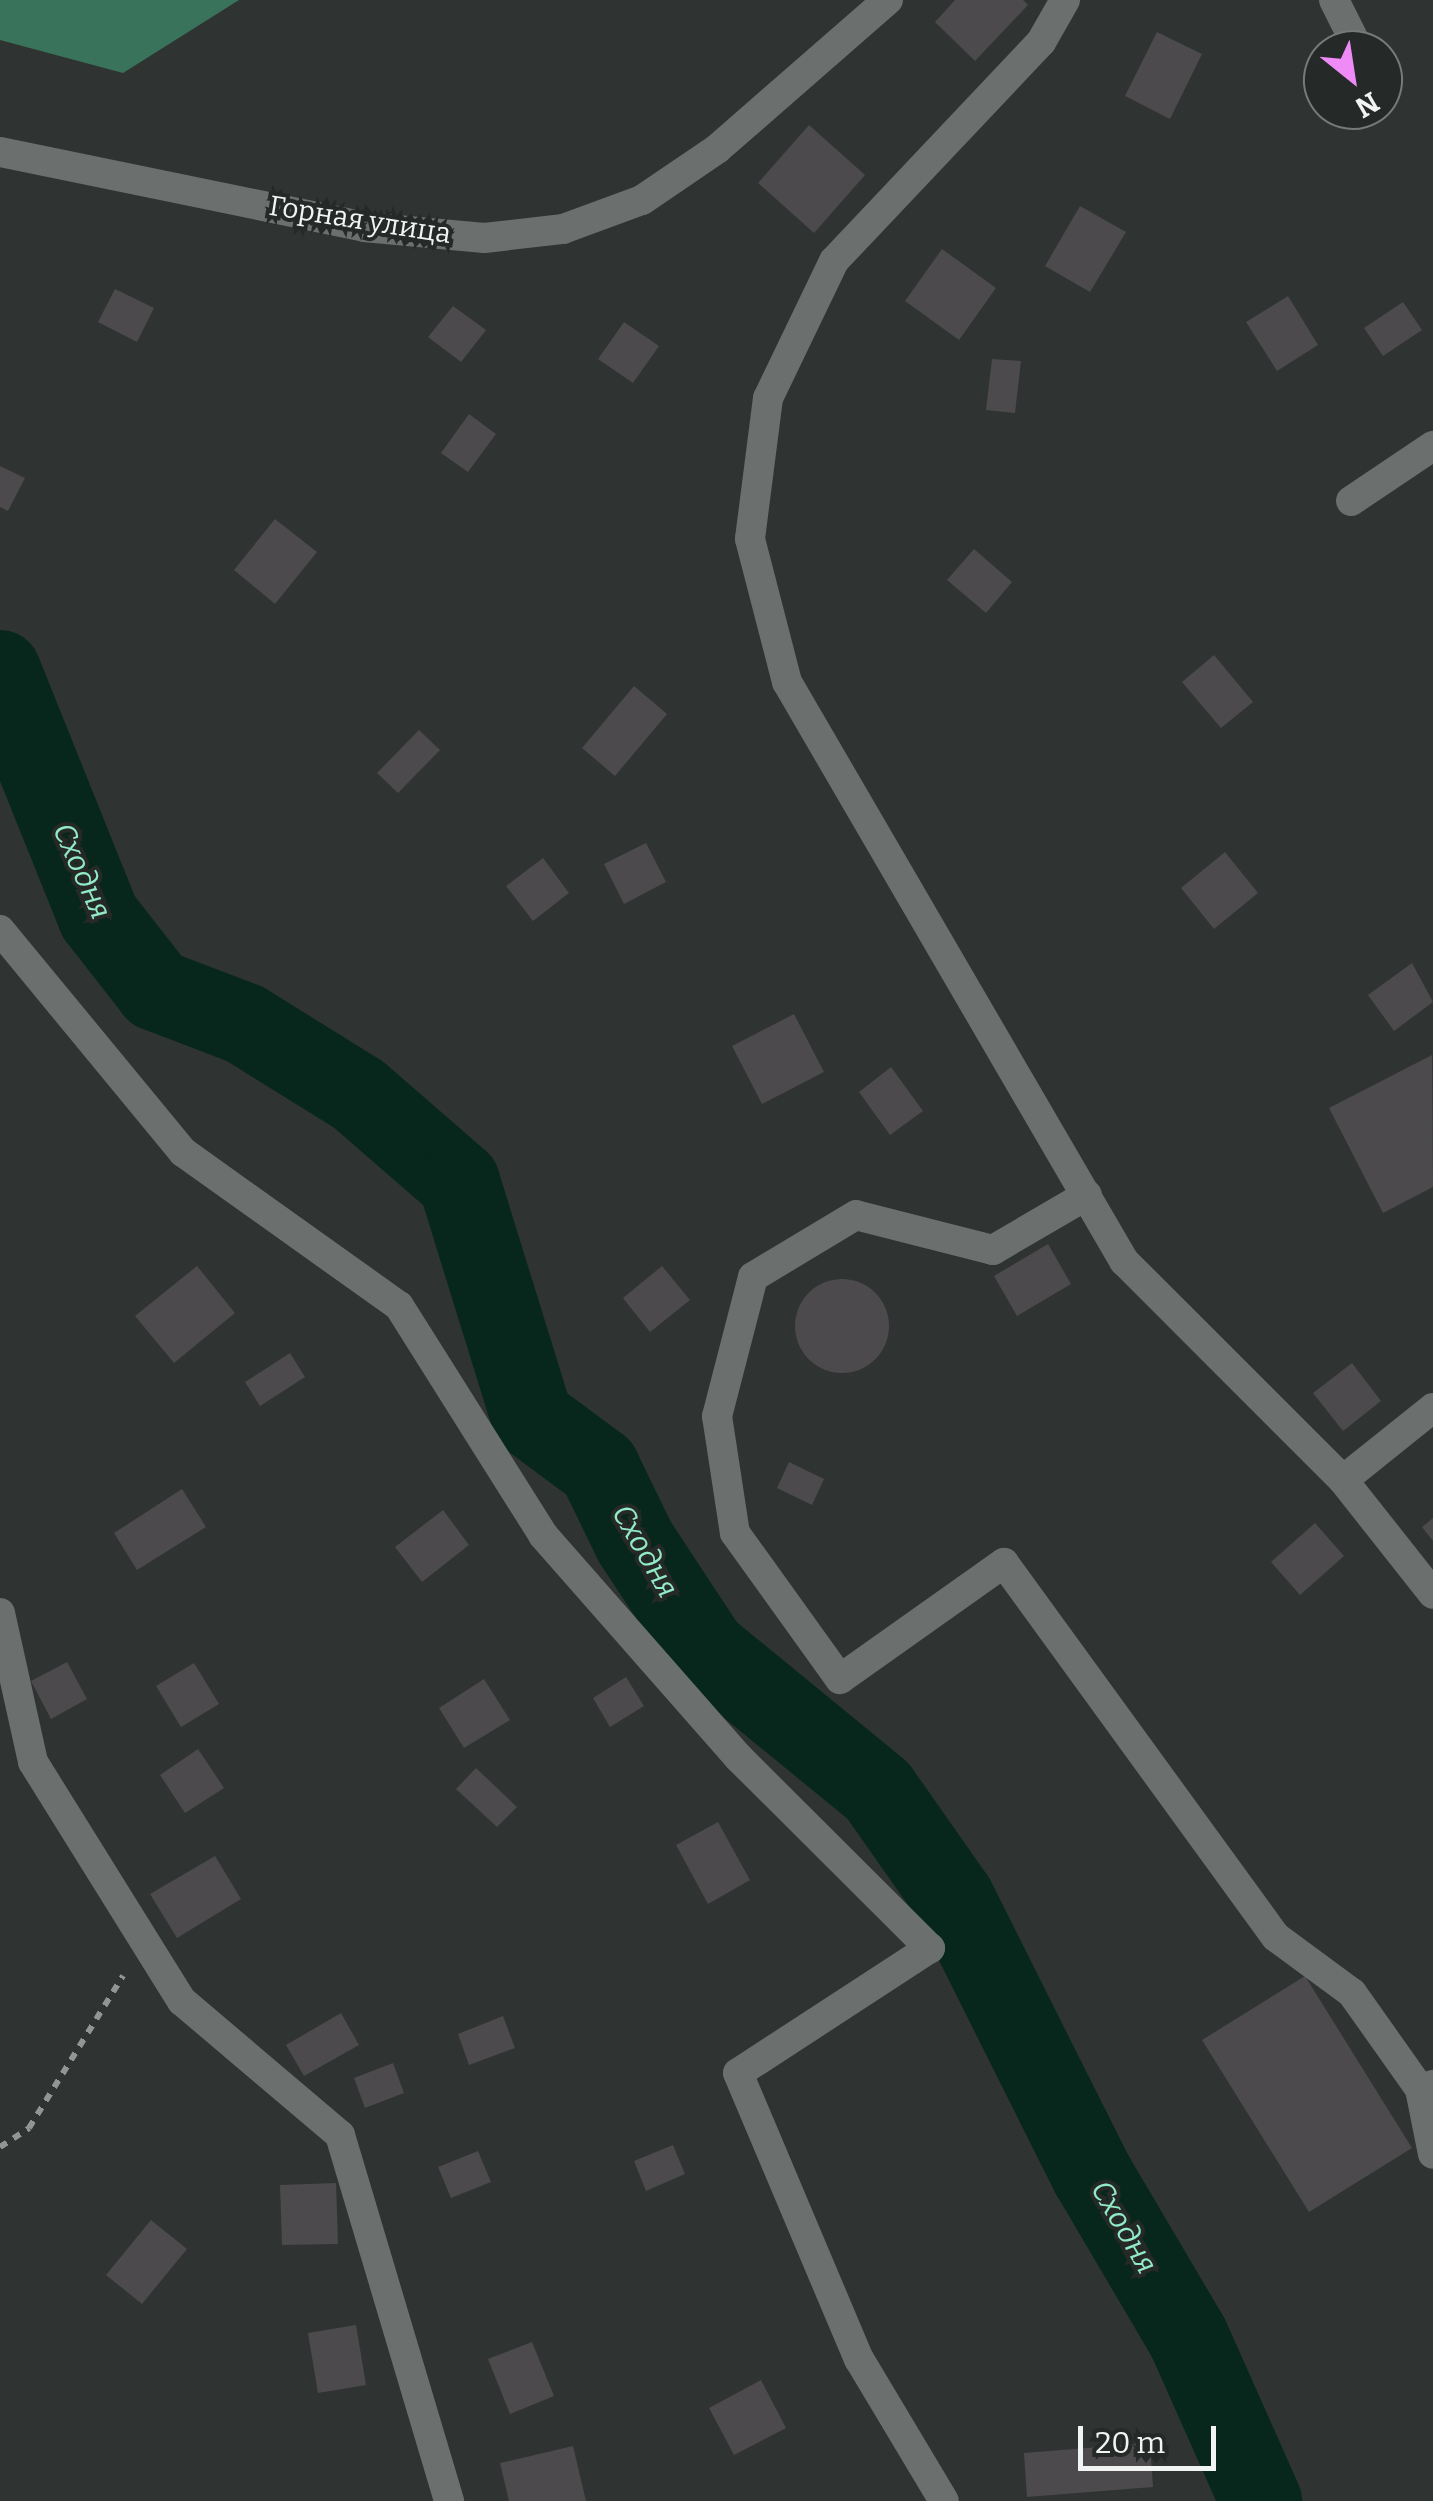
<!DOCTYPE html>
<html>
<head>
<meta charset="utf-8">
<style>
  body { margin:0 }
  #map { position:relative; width:1433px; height:2501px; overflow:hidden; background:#2f3331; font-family:Bitter,serif }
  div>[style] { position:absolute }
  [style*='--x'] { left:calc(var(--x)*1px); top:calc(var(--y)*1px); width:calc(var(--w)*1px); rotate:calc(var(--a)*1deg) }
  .forest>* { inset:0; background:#3a735c }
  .river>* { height:82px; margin:-41px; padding:0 41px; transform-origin:41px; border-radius:41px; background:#08271c }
  .building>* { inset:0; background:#4c4a4c }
  .round { border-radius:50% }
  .path>* { height:6px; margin-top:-3px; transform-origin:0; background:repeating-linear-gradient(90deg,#929594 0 8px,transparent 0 16px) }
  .minor>* { height:30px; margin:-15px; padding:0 15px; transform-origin:15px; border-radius:15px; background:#6b6f6d }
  span { translate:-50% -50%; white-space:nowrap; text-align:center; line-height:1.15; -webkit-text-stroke:8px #252927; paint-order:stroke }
  .street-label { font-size:28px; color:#f2f4f3 }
  .water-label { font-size:30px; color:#92eac6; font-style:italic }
  .north { position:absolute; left:1303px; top:30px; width:100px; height:100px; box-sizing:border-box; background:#252927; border:2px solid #777a79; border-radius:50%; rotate:150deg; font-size:28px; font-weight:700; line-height:40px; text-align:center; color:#f2f4f3 }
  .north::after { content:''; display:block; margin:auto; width:35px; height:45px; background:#ef8bf7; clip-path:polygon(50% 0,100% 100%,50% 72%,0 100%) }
  .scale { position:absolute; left:1078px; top:2426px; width:138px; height:45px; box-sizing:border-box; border:5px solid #f2f4f3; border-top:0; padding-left:12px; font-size:30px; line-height:35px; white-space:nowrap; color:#f2f4f3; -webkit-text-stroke:8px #252927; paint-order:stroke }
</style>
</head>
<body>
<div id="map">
  <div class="forest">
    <div style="clip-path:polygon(0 0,239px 0,123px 73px,0 40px)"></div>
  </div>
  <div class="river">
    <div style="--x:0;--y:671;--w:265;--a:68.1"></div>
    <div style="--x:99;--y:917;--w:93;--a:52"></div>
    <div style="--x:156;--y:990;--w:95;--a:20.9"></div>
    <div style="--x:245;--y:1024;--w:134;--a:31.9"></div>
    <div style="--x:359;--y:1095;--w:133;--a:41"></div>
    <div style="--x:459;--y:1182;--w:247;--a:72.8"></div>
    <div style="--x:532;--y:1418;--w:84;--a:36.7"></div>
    <div style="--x:599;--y:1468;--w:82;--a:64.1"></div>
    <div style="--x:635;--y:1542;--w:129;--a:56.7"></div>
    <div style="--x:706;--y:1650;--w:222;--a:39.3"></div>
    <div style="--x:878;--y:1791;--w:132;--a:54.9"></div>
    <div style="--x:954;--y:1899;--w:310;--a:63.4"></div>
    <div style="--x:1093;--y:2176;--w:187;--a:59.5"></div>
    <div style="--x:1188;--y:2337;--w:180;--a:66"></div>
  </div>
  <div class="building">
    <div style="clip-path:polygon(955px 0,1023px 0,1028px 5px,975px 61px,935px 22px)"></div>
    <div style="clip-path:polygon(1157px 32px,1202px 54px,1170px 119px,1125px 96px)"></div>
    <div style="clip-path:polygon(809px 125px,865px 175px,814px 233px,758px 183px)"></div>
    <div style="clip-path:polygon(1080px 206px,1126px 232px,1090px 292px,1045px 266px)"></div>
    <div style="clip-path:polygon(942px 249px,996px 288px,959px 340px,905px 301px)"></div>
    <div style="clip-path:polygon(115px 289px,154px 308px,137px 342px,98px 322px)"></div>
    <div style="clip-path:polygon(1288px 296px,1318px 345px,1277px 371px,1246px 322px)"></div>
    <div style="clip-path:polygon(1403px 302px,1422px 330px,1383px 356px,1364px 328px)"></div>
    <div style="clip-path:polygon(453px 306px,486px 330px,461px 362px,428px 337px)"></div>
    <div style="clip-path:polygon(624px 322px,659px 346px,633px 383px,598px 359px)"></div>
    <div style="clip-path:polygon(992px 359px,1021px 361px,1015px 413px,986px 410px)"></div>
    <div style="clip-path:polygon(469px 414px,496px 434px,468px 472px,441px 453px)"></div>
    <div style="clip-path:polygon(0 466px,25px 478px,8px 511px,0 507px)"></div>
    <div style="clip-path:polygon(275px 519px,317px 552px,275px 604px,234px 570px)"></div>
    <div style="clip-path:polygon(974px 549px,1012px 582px,986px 613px,947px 580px)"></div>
    <div style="clip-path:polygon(1214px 655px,1253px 702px,1221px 728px,1182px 682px)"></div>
    <div style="clip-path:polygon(634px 686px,667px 714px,615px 776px,582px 748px)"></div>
    <div style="clip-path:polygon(419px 730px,440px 750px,398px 793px,377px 773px)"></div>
    <div style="clip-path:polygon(646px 843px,666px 882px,624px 904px,604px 864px)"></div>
    <div style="clip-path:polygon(1225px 852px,1258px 893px,1214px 929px,1181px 888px)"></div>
    <div style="clip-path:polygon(543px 858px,569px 893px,533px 921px,506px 886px)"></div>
    <div style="clip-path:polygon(1412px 963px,1433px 1002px,1394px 1031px,1368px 995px)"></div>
    <div style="clip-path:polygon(794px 1014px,824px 1072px,762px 1104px,732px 1046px)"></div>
    <div style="clip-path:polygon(1432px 1055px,1433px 1187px,1383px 1213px,1329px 1108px)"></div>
    <div style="clip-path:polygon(891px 1067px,923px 1111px,890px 1135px,859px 1092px)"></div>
    <div style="clip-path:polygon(1048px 1244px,1071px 1284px,1017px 1316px,994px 1276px)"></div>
    <div style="clip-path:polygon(197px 1266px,235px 1313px,174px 1363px,135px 1316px)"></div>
    <div style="clip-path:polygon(662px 1266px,690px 1300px,650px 1332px,623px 1298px)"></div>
    <div class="round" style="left:795px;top:1279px;width:94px;height:94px"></div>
    <div style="clip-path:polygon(290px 1353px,305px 1377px,260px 1406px,245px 1382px)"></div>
    <div style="clip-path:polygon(1352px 1363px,1381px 1401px,1343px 1431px,1313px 1393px)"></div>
    <div style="clip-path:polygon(789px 1462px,824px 1479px,812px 1505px,777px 1488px)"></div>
    <div style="clip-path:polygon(182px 1489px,206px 1527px,137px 1570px,114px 1533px)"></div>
    <div style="clip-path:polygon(443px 1510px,469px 1545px,422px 1582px,395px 1547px)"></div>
    <div style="clip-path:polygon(1433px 1518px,1433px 1541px,1422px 1527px)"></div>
    <div style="clip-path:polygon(1315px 1523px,1344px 1556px,1300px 1595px,1271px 1562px)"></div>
    <div style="clip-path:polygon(67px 1662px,87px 1699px,51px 1719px,31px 1681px)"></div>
    <div style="clip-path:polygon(194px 1663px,219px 1704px,181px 1727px,156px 1686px)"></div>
    <div style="clip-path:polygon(626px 1677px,644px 1706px,610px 1727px,593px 1698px)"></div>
    <div style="clip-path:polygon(484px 1679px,510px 1720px,464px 1748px,439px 1708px)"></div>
    <div style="clip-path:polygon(198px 1749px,224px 1788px,185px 1813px,160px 1775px)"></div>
    <div style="clip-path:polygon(476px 1768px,517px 1807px,497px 1827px,456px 1789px)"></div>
    <div style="clip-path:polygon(718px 1822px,750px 1880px,708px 1904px,676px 1845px)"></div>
    <div style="clip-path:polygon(215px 1856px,241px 1899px,177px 1938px,150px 1894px)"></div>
    <div style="clip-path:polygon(1305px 1976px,1412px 2148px,1309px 2212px,1202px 2040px)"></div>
    <div style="clip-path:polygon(341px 2013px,359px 2045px,304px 2076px,286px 2045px)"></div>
    <div style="clip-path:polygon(503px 2016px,515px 2048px,469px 2065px,458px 2034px)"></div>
    <div style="clip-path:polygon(393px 2063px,404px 2093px,365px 2108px,354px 2078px)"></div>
    <div style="clip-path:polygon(673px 2145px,685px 2174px,646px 2191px,634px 2161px)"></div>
    <div style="clip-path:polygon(478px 2151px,491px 2182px,451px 2198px,438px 2167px)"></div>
    <div style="clip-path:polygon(336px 2183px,338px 2244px,282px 2245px,280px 2185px)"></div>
    <div style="clip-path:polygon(151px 2220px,187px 2249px,142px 2304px,106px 2275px)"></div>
    <div style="clip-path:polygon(356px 2325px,366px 2385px,318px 2393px,308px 2333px)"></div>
    <div style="clip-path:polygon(532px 2342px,554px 2396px,510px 2414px,488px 2359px)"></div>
    <div style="clip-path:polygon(761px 2380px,786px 2428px,734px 2455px,709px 2408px)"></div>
    <div style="clip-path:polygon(1150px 2443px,1153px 2487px,1027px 2497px,1024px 2453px)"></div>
    <div style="clip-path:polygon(573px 2446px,586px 2501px,509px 2501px,500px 2463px)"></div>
  </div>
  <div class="path">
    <div style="--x:0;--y:2147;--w:35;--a:-33"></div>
    <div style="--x:29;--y:2128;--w:179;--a:-58.3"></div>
  </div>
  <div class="minor">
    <div style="--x:1065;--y:0;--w:48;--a:119.7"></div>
    <div style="--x:1041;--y:42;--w:301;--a:133.4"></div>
    <div style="--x:834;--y:261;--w:152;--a:115.7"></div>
    <div style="--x:768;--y:398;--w:142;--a:97.3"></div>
    <div style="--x:750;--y:539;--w:148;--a:75.5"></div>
    <div style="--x:787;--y:682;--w:670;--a:59.8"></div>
    <div style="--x:1124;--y:1261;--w:310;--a:45"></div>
    <div style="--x:1343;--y:1480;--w:145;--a:51.7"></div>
    <div style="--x:1334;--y:0;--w:56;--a:63.4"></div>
    <div style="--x:0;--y:152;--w:372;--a:11.6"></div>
    <div style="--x:364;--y:227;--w:121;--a:5.2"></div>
    <div style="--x:484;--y:238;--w:80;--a:-6.5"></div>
    <div style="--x:563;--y:229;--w:84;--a:-20.2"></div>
    <div style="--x:642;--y:200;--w:91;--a:-34.2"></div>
    <div style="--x:717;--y:149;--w:227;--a:-41.1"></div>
    <div style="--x:1351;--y:501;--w:99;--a:-33.9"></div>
    <div style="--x:0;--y:930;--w:288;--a:50.5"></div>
    <div style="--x:183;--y:1152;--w:265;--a:35.5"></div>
    <div style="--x:399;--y:1306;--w:271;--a:57.8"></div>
    <div style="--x:543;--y:1535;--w:295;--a:48.7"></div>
    <div style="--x:738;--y:1757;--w:271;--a:44.9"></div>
    <div style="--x:930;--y:1948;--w:229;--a:146.9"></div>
    <div style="--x:738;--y:2073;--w:311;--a:67.1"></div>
    <div style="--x:859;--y:2359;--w:165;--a:59.1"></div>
    <div style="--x:1087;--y:1195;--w:109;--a:149.7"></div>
    <div style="--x:993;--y:1250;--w:141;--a:-165.7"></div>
    <div style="--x:856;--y:1215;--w:120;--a:149"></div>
    <div style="--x:753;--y:1277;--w:144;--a:104.5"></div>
    <div style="--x:717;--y:1416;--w:118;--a:81.3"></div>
    <div style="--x:735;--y:1533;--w:180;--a:54.3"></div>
    <div style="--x:840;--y:1679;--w:201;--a:-35.3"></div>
    <div style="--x:1004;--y:1563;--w:462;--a:54"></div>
    <div style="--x:1276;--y:1937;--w:94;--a:36.4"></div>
    <div style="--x:1352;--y:1993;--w:118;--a:54.7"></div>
    <div style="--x:1420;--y:2089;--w:14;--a:-17"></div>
    <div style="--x:1343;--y:1480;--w:115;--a:-38.7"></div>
    <div style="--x:0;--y:1613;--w:153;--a:77.5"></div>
    <div style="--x:33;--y:1762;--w:282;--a:58.1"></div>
    <div style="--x:182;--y:2001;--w:207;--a:40.3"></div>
    <div style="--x:340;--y:2135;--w:382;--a:73.4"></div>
    <div style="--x:1420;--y:2089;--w:66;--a:78.7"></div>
  </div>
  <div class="street-label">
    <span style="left:360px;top:220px;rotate:9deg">Горная улица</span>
  </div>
  <div class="water-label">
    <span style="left:82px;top:871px;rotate:66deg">Сходня</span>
    <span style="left:645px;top:1551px;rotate:60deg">Сходня</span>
    <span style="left:1124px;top:2227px;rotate:60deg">Сходня</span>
  </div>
  <div class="north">N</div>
  <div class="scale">20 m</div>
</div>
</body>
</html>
